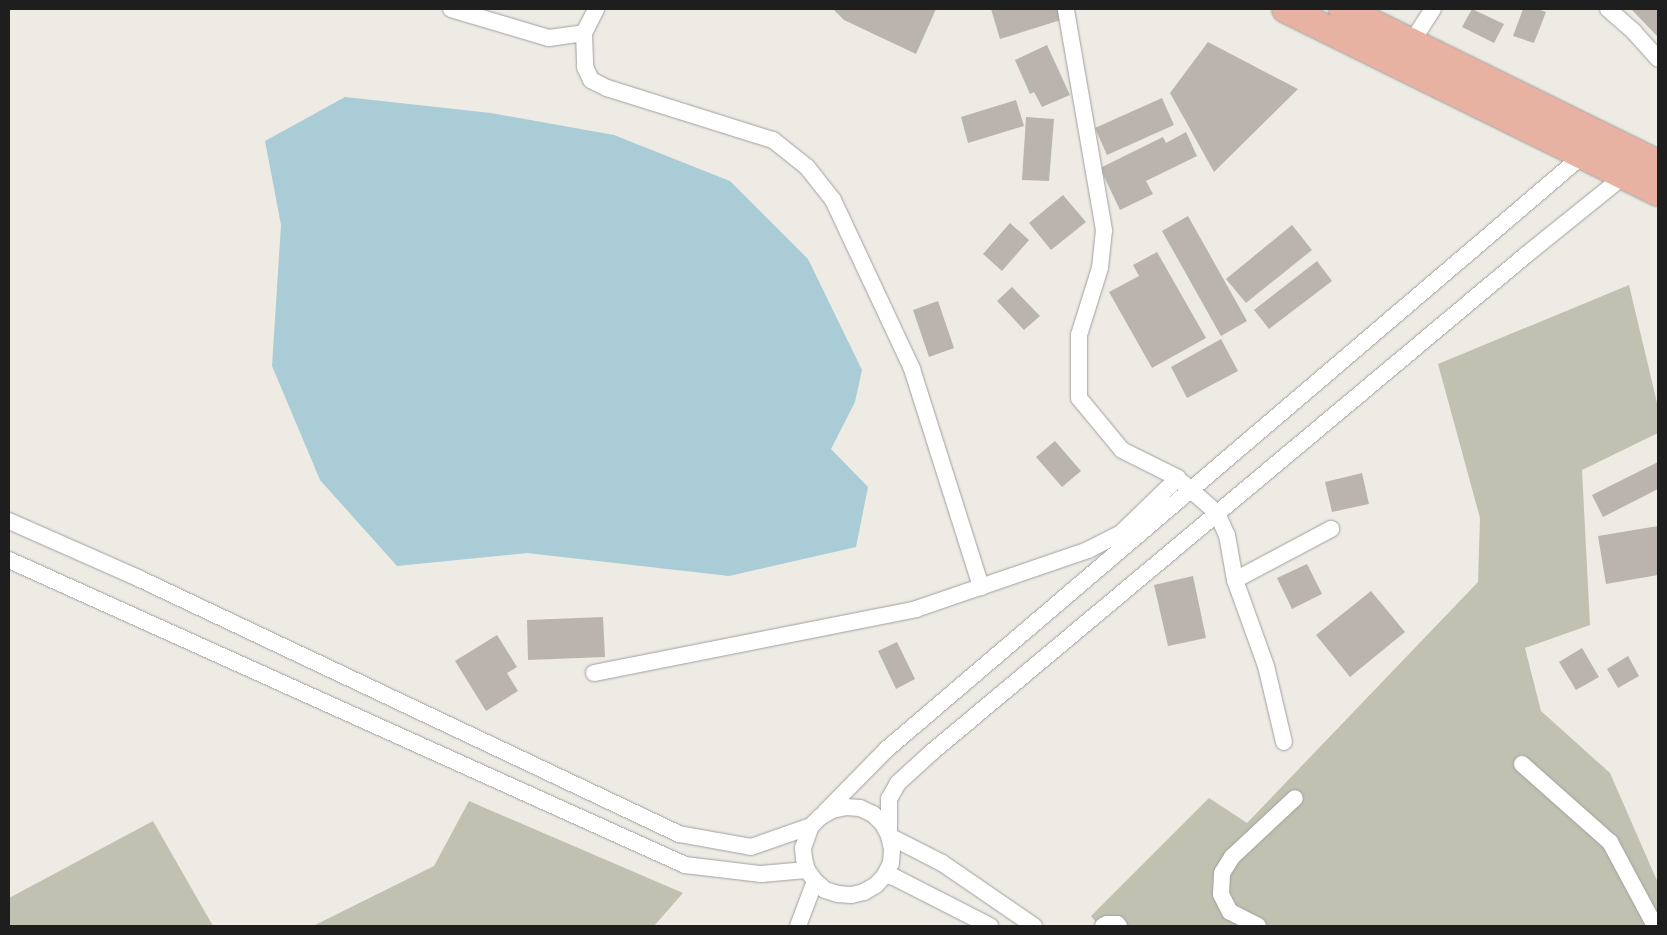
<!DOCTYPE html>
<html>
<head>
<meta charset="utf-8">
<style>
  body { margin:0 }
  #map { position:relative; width:1667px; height:935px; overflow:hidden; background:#eeebe4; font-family:"Space Grotesk",sans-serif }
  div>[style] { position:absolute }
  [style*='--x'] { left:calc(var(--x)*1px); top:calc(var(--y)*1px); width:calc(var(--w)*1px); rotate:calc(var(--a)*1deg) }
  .construction>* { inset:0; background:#c1c1b1 }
  .water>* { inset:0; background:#a9ccd7 }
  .building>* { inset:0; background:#bbb4ae }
  .roads { filter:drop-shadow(0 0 1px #9f9f9f) drop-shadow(0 0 1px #9f9f9f) }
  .minor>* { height:16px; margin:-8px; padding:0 8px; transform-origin:8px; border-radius:8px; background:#fff }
  .trunk>* { height:28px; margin:-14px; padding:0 14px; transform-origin:14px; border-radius:14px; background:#e8b2a2 }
  span { translate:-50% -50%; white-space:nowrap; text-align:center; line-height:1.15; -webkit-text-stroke:5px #fff; paint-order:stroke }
  .frame { position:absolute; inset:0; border:10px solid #1e1e1e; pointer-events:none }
</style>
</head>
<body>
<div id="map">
  <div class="construction">
    <div style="clip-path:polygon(1629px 285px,1658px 407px,1658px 433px,1582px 470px,1590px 625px,1525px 648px,1541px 711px,1610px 773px,1658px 883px,1658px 926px,1099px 926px,1091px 916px,1209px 798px,1247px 823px,1478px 582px,1480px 518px,1438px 364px)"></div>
    <div style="clip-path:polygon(469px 801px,683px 893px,654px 926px,313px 926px,434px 866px)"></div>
    <div style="clip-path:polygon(153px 821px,213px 926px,9px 926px,9px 898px)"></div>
  </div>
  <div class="water">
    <div style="clip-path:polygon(345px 97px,491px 113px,614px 135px,730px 181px,808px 259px,862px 370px,855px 402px,831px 449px,868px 487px,856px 547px,729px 576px,527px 553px,397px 566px,320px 480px,272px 366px,281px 225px,265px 141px)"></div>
  </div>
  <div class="building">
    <div style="clip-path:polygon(833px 9px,936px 9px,916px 54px,844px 20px)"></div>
    <div style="clip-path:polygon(991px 9px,1061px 9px,1064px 19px,1000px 39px)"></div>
    <div style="clip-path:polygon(1472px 9px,1504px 24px,1494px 43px,1462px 27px)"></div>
    <div style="clip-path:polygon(1523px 9px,1538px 9px,1546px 12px,1534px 43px,1513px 36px)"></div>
    <div style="clip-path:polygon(1634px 9px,1658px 9px,1658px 37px,1632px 10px)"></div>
    <div style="clip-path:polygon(1208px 42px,1298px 89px,1214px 172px,1170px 93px)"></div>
    <div style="clip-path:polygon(1047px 45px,1070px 95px,1042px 107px,1034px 92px,1030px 94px,1015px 60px)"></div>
    <div style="clip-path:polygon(1162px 98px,1174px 125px,1107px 155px,1095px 128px)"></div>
    <div style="clip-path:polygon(1016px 100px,1024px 126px,968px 143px,961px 117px)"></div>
    <div style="clip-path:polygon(1026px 117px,1054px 119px,1049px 181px,1022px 180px)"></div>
    <div style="clip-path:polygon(1186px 132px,1197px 156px,1146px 181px,1153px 194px,1120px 210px,1100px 168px,1163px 137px,1166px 143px)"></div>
    <div style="clip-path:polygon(1063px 195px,1086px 222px,1051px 250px,1029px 223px)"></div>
    <div style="clip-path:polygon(1188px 216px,1247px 321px,1221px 336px,1162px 231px)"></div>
    <div style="clip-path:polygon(1010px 223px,1029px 240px,1002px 271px,983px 254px)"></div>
    <div style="clip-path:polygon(1292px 225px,1312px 250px,1246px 303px,1226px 279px)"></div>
    <div style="clip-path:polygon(1157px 252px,1206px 338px,1152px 368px,1109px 292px,1139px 276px,1133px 265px)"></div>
    <div style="clip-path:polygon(1317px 261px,1332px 281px,1269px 329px,1254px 310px)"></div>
    <div style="clip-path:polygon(1012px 287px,1040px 316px,1024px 330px,997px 301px)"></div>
    <div style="clip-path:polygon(938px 301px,954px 348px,929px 357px,913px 310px)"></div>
    <div style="clip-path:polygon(1221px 339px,1238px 371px,1187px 398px,1171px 367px)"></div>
    <div style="clip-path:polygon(1055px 441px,1081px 471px,1062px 487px,1036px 457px)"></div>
    <div style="clip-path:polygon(1658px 462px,1658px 489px,1603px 517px,1592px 495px)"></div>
    <div style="clip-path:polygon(1362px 473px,1369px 504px,1332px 512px,1325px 482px)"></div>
    <div style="clip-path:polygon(1658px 526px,1658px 575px,1606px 584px,1598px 536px)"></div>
    <div style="clip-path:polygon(1307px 564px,1322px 594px,1292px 609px,1277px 578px)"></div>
    <div style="clip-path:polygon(1193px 576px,1206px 638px,1168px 646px,1154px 585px)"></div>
    <div style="clip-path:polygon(1371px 591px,1405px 632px,1350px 677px,1316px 635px)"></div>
    <div style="clip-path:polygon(603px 617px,605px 657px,528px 660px,527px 620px)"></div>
    <div style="clip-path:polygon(497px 635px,517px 667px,507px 673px,518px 691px,486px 711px,455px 661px)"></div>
    <div style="clip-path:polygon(897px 642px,915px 679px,896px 689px,878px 651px)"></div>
    <div style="clip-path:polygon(1582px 648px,1599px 677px,1576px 690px,1559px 662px)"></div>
    <div style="clip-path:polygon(1628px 656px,1639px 676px,1618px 688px,1607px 669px)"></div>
  </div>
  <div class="roads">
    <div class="minor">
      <div style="--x:451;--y:9;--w:102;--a:16.5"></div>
      <div style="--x:549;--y:38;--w:35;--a:-8"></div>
      <div style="--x:584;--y:33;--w:27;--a:-63"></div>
      <div style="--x:1608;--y:9;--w:35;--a:41"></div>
      <div style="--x:1634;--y:32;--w:36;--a:48"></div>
      <div style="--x:584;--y:33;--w:34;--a:88"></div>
      <div style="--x:585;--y:67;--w:14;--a:65"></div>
      <div style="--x:591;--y:80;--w:18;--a:27"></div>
      <div style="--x:607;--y:88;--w:174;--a:17.4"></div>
      <div style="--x:773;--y:140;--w:43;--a:38.5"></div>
      <div style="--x:807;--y:167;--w:42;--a:51.8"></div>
      <div style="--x:833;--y:200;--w:187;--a:64.9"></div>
      <div style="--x:912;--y:369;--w:229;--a:72.4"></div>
      <div style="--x:1411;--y:43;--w:40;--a:-57.1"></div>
      <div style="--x:1183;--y:483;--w:45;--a:41.4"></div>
      <div style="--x:1217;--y:513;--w:24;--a:66"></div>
      <div style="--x:1227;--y:535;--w:46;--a:79.9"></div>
      <div style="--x:1235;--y:580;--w:109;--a:-28"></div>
      <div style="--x:9;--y:521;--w:141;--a:23.8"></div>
      <div style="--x:138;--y:578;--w:599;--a:25.32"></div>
      <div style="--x:679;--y:834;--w:73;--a:10.2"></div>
      <div style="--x:751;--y:847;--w:64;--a:-19.3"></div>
      <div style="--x:811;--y:826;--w:13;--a:-45"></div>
      <div style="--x:820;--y:817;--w:14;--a:-30"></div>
      <div style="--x:832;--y:810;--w:14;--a:-12"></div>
      <div style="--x:846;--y:807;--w:14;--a:4"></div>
      <div style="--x:860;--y:808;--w:14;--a:25"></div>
      <div style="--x:873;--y:814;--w:14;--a:45"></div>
      <div style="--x:883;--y:824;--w:13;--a:63"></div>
      <div style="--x:889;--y:836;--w:13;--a:77"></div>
      <div style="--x:892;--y:849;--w:14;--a:94"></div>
      <div style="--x:891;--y:863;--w:13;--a:117"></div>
      <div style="--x:885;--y:875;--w:13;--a:132"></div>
      <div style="--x:876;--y:885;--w:14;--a:150"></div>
      <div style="--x:864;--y:892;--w:13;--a:167"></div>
      <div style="--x:851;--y:895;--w:13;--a:-176"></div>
      <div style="--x:838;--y:894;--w:14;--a:-163"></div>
      <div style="--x:825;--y:890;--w:13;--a:-138"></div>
      <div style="--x:815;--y:881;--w:14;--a:-126"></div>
      <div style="--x:807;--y:870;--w:11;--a:-105"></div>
      <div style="--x:804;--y:859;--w:11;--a:-95"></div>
      <div style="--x:803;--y:848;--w:23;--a:-70"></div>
      <div style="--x:9;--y:560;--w:742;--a:24.28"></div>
      <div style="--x:685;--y:865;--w:77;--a:6.8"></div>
      <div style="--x:761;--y:874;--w:46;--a:-5"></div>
      <div style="--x:1235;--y:580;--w:91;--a:70.2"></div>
      <div style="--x:1266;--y:666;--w:78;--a:76.7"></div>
      <div style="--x:594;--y:673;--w:328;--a:-11.2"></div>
      <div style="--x:916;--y:609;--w:182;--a:-18.9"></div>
      <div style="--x:1088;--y:550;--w:37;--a:-27"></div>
      <div style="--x:1121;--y:533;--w:79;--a:-44"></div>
      <div style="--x:1178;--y:478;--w:63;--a:-153.4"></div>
      <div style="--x:1122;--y:450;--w:67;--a:-129.6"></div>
      <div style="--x:1079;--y:398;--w:63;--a:-90"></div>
      <div style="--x:1079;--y:335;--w:70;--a:-72.6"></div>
      <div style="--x:1100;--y:268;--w:38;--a:-84"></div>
      <div style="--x:1104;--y:230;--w:224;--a:-99.8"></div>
      <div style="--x:1522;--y:764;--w:118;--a:41.6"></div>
      <div style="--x:1610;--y:842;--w:95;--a:61.8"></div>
      <div style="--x:825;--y:812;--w:88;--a:-45.5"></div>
      <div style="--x:887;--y:749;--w:914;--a:-40.47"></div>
      <div style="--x:885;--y:875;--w:9;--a:13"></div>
      <div style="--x:894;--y:877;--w:108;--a:27"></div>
      <div style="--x:798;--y:926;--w:48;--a:-69.3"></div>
      <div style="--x:1034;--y:926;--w:112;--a:-145.6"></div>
      <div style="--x:942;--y:863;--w:59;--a:-153"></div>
      <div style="--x:889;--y:836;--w:37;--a:-90"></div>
      <div style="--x:889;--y:799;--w:18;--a:-61"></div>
      <div style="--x:898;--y:783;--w:46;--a:-42.4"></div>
      <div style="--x:932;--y:752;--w:774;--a:-39.92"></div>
      <div style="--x:1526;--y:255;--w:126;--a:-38.9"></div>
      <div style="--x:1103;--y:926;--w:4;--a:-27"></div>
      <div style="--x:1107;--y:924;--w:10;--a:0"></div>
      <div style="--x:1117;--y:924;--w:3;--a:45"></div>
      <div style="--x:1258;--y:926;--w:31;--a:-153"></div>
      <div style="--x:1230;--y:912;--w:20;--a:-117"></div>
      <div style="--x:1221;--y:894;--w:21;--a:-87"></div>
      <div style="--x:1222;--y:873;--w:19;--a:-58"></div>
      <div style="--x:1232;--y:857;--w:86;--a:-43.1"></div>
    </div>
    <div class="trunk">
      <div style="--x:1286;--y:9;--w:415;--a:26.2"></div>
      <div style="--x:1343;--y:9;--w:351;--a:26.2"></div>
    </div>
  </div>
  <div class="frame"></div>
</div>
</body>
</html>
